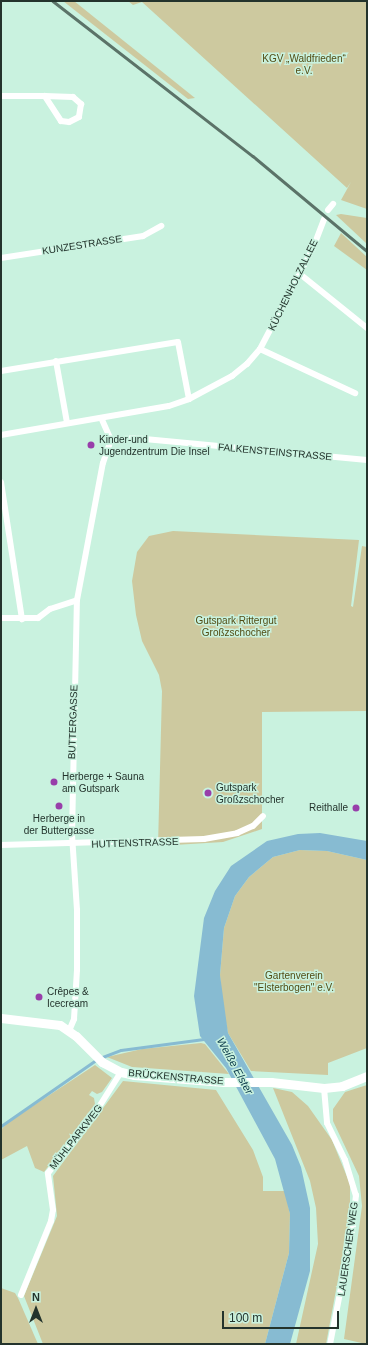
<!DOCTYPE html>
<html>
<head>
<meta charset="utf-8">
<style>
  body { margin:0 }
  #map { position:relative; width:368px; height:1345px; overflow:hidden; background:#c9f2df; font-family:Arial,sans-serif }
  div>[style] { position:absolute }
  [style*='--x'] { left:calc(var(--x)*1px); top:calc(var(--y)*1px); width:calc(var(--w)*1px); rotate:calc(var(--a)*1deg) }
  .green>* { inset:0; background:#cdc99f }
  .water>* { inset:0; background:#87bbd2 }
  .stream>* { height:2.5px; margin:-1.25px; padding:0 1.25px; transform-origin:1.25px; border-radius:1.25px; background:#87bbd2 }
  .minor>* { height:6px; margin:-3px; padding:0 3px; transform-origin:3px; border-radius:3px; background:#fff }
  .secondary>* { height:9px; margin:-4.5px; padding:0 4.5px; transform-origin:4.5px; border-radius:4.5px; background:#fff }
  .rail>* { height:2.5px; margin:-1.25px; padding:0 1.25px; transform-origin:1.25px; border-radius:1.25px; background:#5b7368 }
  .dots>* { width:11px; height:11px; translate:-50% -50%; box-sizing:border-box; border:2px solid #c9f2df; border-radius:50% }
  span { translate:-50% -50%; white-space:nowrap; text-align:center; line-height:1.15; -webkit-text-stroke:3px #c9f2df; paint-order:stroke }
  .park-label { font-size:10px; color:#524c14 }
  .street-label { font-size:10px; color:#23332c }
  .poi-label { font-size:10px; color:#23332c }
  .left { translate:0 -50%; text-align:left }
  .right { translate:-100% -50%; text-align:right }
  .water-label { font-size:11px; color:#083748; font-style:italic }
  .frame { position:absolute; inset:0; border:2px solid #23332c; pointer-events:none }
  .north { position:absolute; left:16px; top:1289px; width:40px; height:40px; -webkit-text-stroke:3px #c9f2df; paint-order:stroke; rotate:0deg; font-size:11px; font-weight:700; line-height:16px; text-align:center; color:#23332c }
  .north::after { content:''; display:block; margin:auto; width:14px; height:18px; background:#23332c; clip-path:polygon(50% 0,100% 100%,50% 72%,0 100%) }
  .scale { position:absolute; left:222px; top:1311px; width:117px; height:18px; box-sizing:border-box; border:2px solid #23332c; border-top:0; padding-left:5px; font-size:12px; line-height:14px; white-space:nowrap; color:#23332c; -webkit-text-stroke:3px #c9f2df; paint-order:stroke }
</style>
</head>
<body>
<div id="map">
  <div class="green">
    <div style="clip-path:polygon(63px 1px,74px 1px,195px 98px,188px 99px)"></div>
    <div style="clip-path:polygon(128px 1px,367px 1px,367px 209px,341px 200px,351px 182px,347px 188px,142px 2px,133px 5px)"></div>
    <div style="clip-path:polygon(341px 214px,367px 218px,367px 244px,336px 215px)"></div>
    <div style="clip-path:polygon(341px 233px,367px 257px,367px 270px,334px 246px)"></div>
    <div style="clip-path:polygon(173px 531px,359px 540px,351px 606px,353px 607px,362px 546px,367px 547px,367px 711px,262px 712px,262px 829px,223px 842px,158px 846px,162px 691px,159px 675px,142px 641px,136px 615px,132px 581px,137px 552px,149px 536px)"></div>
    <div style="clip-path:polygon(300px 850px,327px 851px,367px 860px,367px 1048px,328px 1063px,328px 1075px,251px 1071px,228px 1033px,222px 1003px,220px 975px,224px 928px,235px 896px,249px 877px,273px 857px)"></div>
    <div style="clip-path:polygon(201px 1043px,205px 1044px,229px 1074px,132px 1067px,107px 1057px,142px 1049px)"></div>
    <div style="clip-path:polygon(95px 1065px,112px 1078px,102px 1092px,97px 1094px,92px 1091px,89px 1095px,94px 1098px,95px 1104px,44px 1172px,35px 1168px,27px 1146px,1px 1160px,1px 1130px,7px 1123px)"></div>
    <div style="clip-path:polygon(123px 1081px,216px 1090px,253px 1150px,263px 1177px,263px 1191px,285px 1191px,290px 1214px,289px 1253px,265px 1344px,43px 1344px,24px 1296px,57px 1216px,53px 1176px)"></div>
    <div style="clip-path:polygon(367px 1085px,367px 1344px,366px 1344px,344px 1339px,362px 1206px,359px 1176px,333px 1121px,333px 1109px,345px 1092px)"></div>
    <div style="clip-path:polygon(273px 1088px,292px 1092px,308px 1106px,332px 1140px,350px 1184px,350px 1215px,326px 1344px,296px 1344px,318px 1244px,316px 1208px,310px 1181px)"></div>
    <div style="clip-path:polygon(1px 1288px,15px 1293px,18px 1298px,38px 1344px,1px 1344px)"></div>
  </div>
  <div class="water">
    <div style="clip-path:polygon(320px 833px,367px 841px,367px 860px,327px 851px,300px 850px,273px 857px,249px 877px,235px 896px,224px 928px,220px 975px,228px 1033px,292px 1145px,301px 1167px,310px 1208px,310px 1271px,290px 1344px,265px 1344px,289px 1253px,290px 1214px,275px 1159px,226px 1068px,200px 1036px,194px 996px,204px 918px,215px 891px,231px 866px,267px 841px,298px 834px)"></div>
  </div>
  <div class="stream">
    <div style="--x:100;--y:1058;--w:22;--a:-21"></div>
    <div style="--x:121;--y:1050;--w:85;--a:-7.5"></div>
    <div style="--x:1;--y:1126;--w:116;--a:-34.8"></div>
  </div>
  <div class="minor">
    <div style="--x:1;--y:96;--w:44;--a:0"></div>
    <div style="--x:45;--y:96;--w:28;--a:2"></div>
    <div style="--x:73;--y:97;--w:11;--a:41"></div>
    <div style="--x:81;--y:104;--w:13;--a:99"></div>
    <div style="--x:79;--y:117;--w:11;--a:153"></div>
    <div style="--x:69;--y:122;--w:8;--a:-173"></div>
    <div style="--x:61;--y:121;--w:30;--a:-123"></div>
    <div style="--x:328;--y:210;--w:8;--a:-50"></div>
    <div style="--x:1;--y:258;--w:144;--a:-8.8"></div>
    <div style="--x:143;--y:236;--w:21;--a:-29"></div>
    <div style="--x:300;--y:274;--w:86;--a:38.9"></div>
    <div style="--x:260;--y:349;--w:105;--a:24.9"></div>
    <div style="--x:56;--y:361;--w:63;--a:79.9"></div>
    <div style="--x:1;--y:371;--w:179;--a:-9.3"></div>
    <div style="--x:178;--y:342;--w:58;--a:79.1"></div>
    <div style="--x:1;--y:435;--w:170;--a:-9.8"></div>
    <div style="--x:169;--y:406;--w:21;--a:-19"></div>
    <div style="--x:189;--y:399;--w:49;--a:-28.1"></div>
    <div style="--x:232;--y:376;--w:19;--a:-39"></div>
    <div style="--x:247;--y:364;--w:20;--a:-49"></div>
    <div style="--x:260;--y:349;--w:114;--a:-62.3"></div>
    <div style="--x:313;--y:248;--w:31;--a:-69"></div>
    <div style="--x:111;--y:440;--w:23;--a:-5"></div>
    <div style="--x:134;--y:438;--w:234;--a:5.4"></div>
    <div style="--x:1;--y:482;--w:139;--a:81.3"></div>
    <div style="--x:1;--y:618;--w:37;--a:0"></div>
    <div style="--x:38;--y:618;--w:15;--a:-37"></div>
    <div style="--x:50;--y:609;--w:28;--a:-18"></div>
    <div style="--x:1;--y:845;--w:203;--a:-1.7"></div>
    <div style="--x:204;--y:839;--w:34;--a:-10"></div>
    <div style="--x:237;--y:833;--w:17;--a:-24"></div>
    <div style="--x:253;--y:826;--w:14;--a:-45"></div>
    <div style="--x:69;--y:1031;--w:13;--a:-67"></div>
    <div style="--x:74;--y:1019;--w:49;--a:-86.5"></div>
    <div style="--x:77;--y:970;--w:60;--a:-90"></div>
    <div style="--x:77;--y:910;--w:75;--a:-93.8"></div>
    <div style="--x:72;--y:835;--w:235;--a:-88.8"></div>
    <div style="--x:77;--y:600;--w:139;--a:-79.3"></div>
    <div style="--x:103;--y:463;--w:24;--a:-71"></div>
    <div style="--x:111;--y:440;--w:24;--a:-114"></div>
    <div style="--x:324;--y:1088;--w:35;--a:85"></div>
    <div style="--x:327;--y:1123;--w:41;--a:64.1"></div>
    <div style="--x:345;--y:1160;--w:37;--a:73"></div>
    <div style="--x:356;--y:1195;--w:31;--a:96"></div>
    <div style="--x:353;--y:1226;--w:120;--a:101"></div>
    <div style="--x:21;--y:1295;--w:80;--a:-67.9"></div>
    <div style="--x:51;--y:1221;--w:11;--a:-80"></div>
    <div style="--x:53;--y:1210;--w:37;--a:-98"></div>
    <div style="--x:48;--y:1173;--w:70;--a:-51.3"></div>
    <div style="--x:92;--y:1118;--w:54;--a:-57.8"></div>
  </div>
  <div class="secondary">
    <div style="--x:1;--y:1018;--w:59;--a:6.8"></div>
    <div style="--x:60;--y:1025;--w:19;--a:35"></div>
    <div style="--x:76;--y:1036;--w:37;--a:45"></div>
    <div style="--x:102;--y:1062;--w:21;--a:28"></div>
    <div style="--x:121;--y:1072;--w:13;--a:13"></div>
    <div style="--x:134;--y:1075;--w:90;--a:4.4"></div>
    <div style="--x:224;--y:1082;--w:47;--a:0"></div>
    <div style="--x:271;--y:1082;--w:53;--a:6.5"></div>
    <div style="--x:324;--y:1088;--w:18;--a:-6"></div>
    <div style="--x:342;--y:1086;--w:27;--a:-22"></div>
  </div>
  <div class="rail">
    <div style="--x:53;--y:1;--w:253;--a:37.8"></div>
    <div style="--x:253;--y:156;--w:148;--a:39.8"></div>
  </div>
  <div class="dots">
    <div style="left:91px;top:445px;background:#983eaa"></div>
    <div style="left:54px;top:782px;background:#983eaa"></div>
    <div style="left:208px;top:793px;background:#983eaa"></div>
    <div style="left:59px;top:806px;background:#983eaa"></div>
    <div style="left:356px;top:808px;background:#983eaa"></div>
    <div style="left:39px;top:997px;background:#983eaa"></div>
  </div>
  <div class="park-label">
    <span style="left:304px;top:64px">KGV „Waldfrieden“<br>e.V.</span>
    <span style="left:236px;top:626px">Gutspark Rittergut<br>Großzschocher</span>
    <span style="left:294px;top:981px">Gartenverein<br>"Elsterbogen" e.V.</span>
  </div>
  <div class="street-label">
    <span style="left:82px;top:245px;rotate:-9deg">KUNZESTRASSE</span>
    <span style="left:293px;top:285px;rotate:-64deg">KÜCHENHOLZALLEE</span>
    <span style="left:275px;top:452px;rotate:5deg">FALKENSTEINSTRASSE</span>
    <span style="left:73px;top:722px;rotate:-88deg">BUTTERGASSE</span>
    <span style="left:135px;top:843px;rotate:-2deg">HUTTENSTRASSE</span>
    <span style="left:176px;top:1077px;rotate:5deg">BRÜCKENSTRASSE</span>
    <span style="left:76px;top:1137px;rotate:-52deg">MÜHLPARKWEG</span>
    <span style="left:348px;top:1249px;rotate:-82deg">LAUERSCHER WEG</span>
  </div>
  <div class="poi-label">
    <span class="left" style="left:99px;top:445px">Kinder-und<br>Jugendzentrum Die Insel</span>
    <span class="left" style="left:62px;top:782px">Herberge + Sauna<br>am Gutspark</span>
    <span class="left" style="left:216px;top:793px">Gutspark<br>Großzschocher</span>
    <span class="right" style="left:348px;top:808px">Reithalle</span>
    <span style="left:59px;top:824px">Herberge in<br>der Buttergasse</span>
    <span class="left" style="left:47px;top:997px">Crêpes &amp;<br>Icecream</span>
  </div>
  <div class="water-label">
    <span style="left:235px;top:1066px;rotate:61deg">Weiße Elster</span>
  </div>
  <div class="frame"></div>
  <div class="north">N</div>
  <div class="scale">100 m</div>
</div>
</body>
</html>
